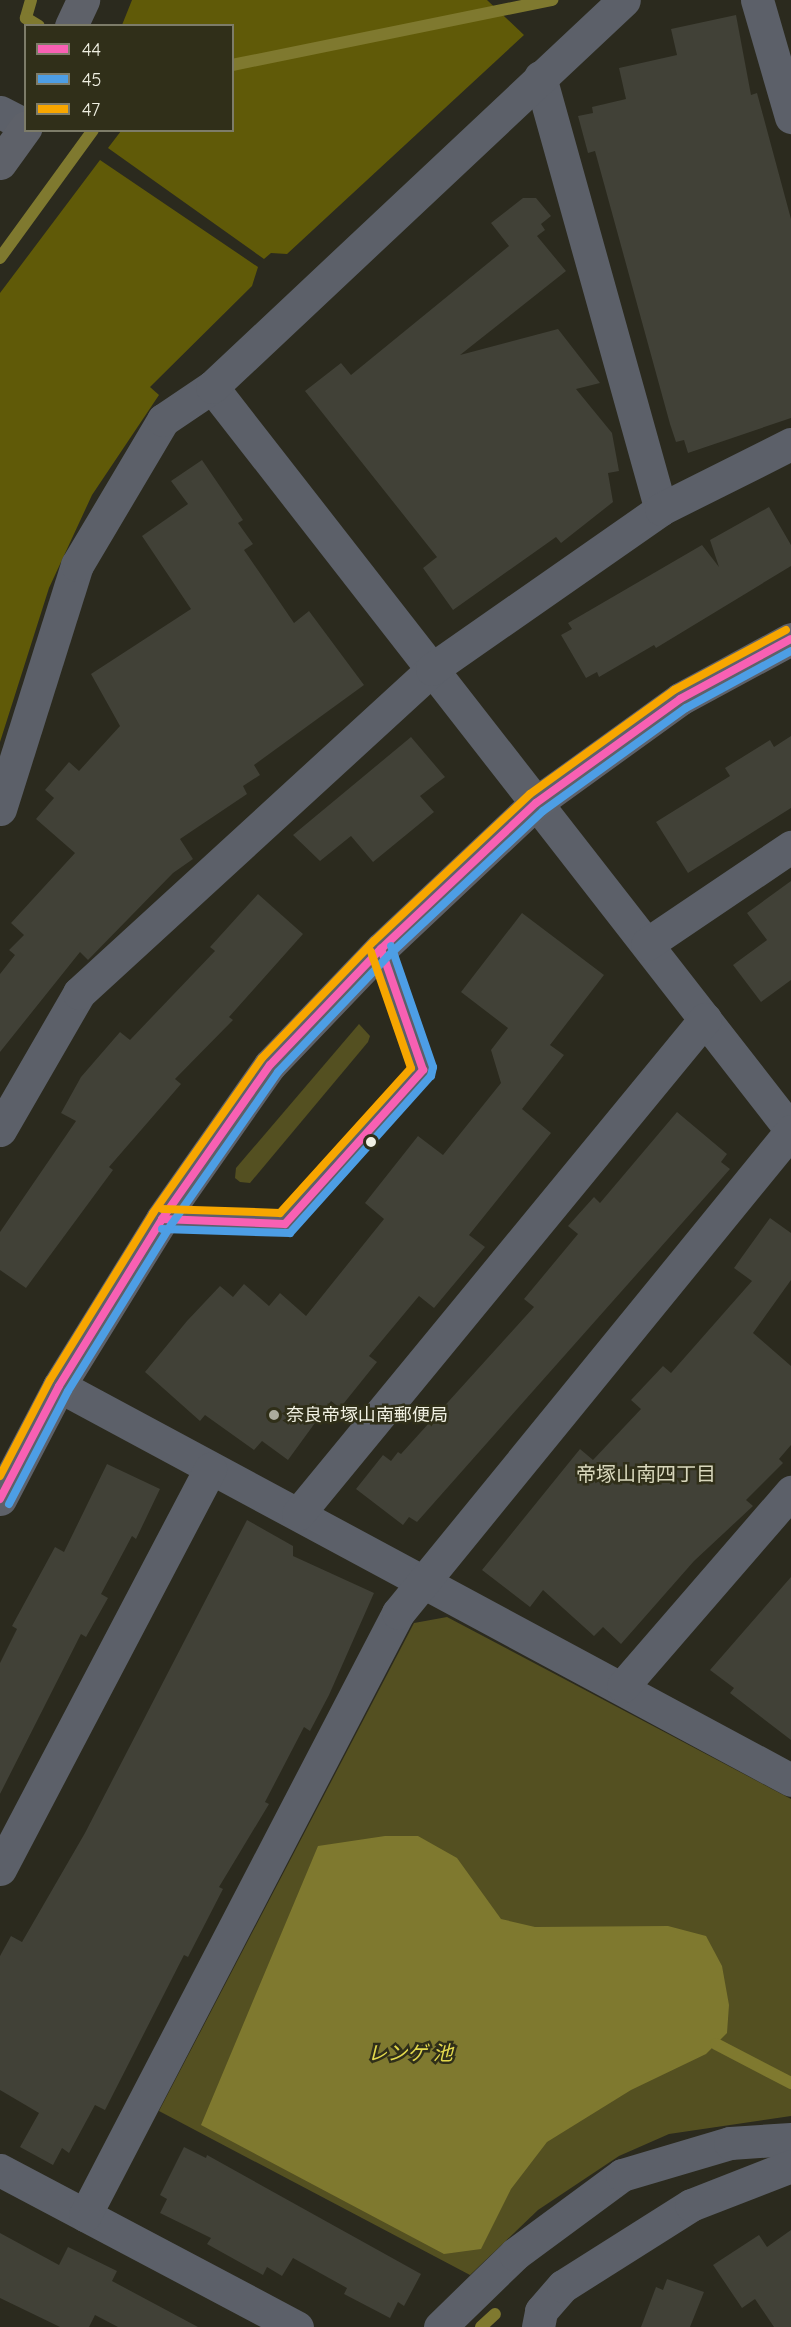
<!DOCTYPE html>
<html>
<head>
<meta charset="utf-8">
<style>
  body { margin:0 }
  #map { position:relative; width:791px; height:2327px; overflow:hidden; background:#2b2a1e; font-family:Quicksand,"Noto Sans JP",sans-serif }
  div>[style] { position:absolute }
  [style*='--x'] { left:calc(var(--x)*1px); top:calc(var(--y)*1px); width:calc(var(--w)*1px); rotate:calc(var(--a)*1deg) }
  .green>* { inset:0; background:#545021 }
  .forest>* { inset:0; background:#605a08 }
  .water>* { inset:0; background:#7f792f }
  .stream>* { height:12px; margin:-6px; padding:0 6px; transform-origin:6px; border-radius:6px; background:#7f792f }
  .building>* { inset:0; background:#414137 }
  .lane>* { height:18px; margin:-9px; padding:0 9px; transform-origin:9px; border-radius:9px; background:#5c6069 }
  .street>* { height:33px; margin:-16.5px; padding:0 16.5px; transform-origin:16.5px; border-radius:16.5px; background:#5c6069 }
  .secondary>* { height:33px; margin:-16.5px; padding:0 16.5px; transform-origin:16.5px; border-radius:16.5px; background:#5e6169 }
  .bus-1>* { height:8px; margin:-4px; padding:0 4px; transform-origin:4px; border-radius:4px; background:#f860b3 }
  .bus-2>* { height:8px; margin:-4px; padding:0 4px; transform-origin:4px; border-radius:4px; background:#4d9ee5 }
  .bus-3>* { height:8px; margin:-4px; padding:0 4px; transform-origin:4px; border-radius:4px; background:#f7a600 }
  .dots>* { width:16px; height:16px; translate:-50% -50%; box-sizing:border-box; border:3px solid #302f19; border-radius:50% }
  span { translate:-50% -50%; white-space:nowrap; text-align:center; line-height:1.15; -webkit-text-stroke:5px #302f19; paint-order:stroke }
  .poi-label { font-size:18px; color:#f0f0e2 }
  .left { translate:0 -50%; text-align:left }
  .neighbourhood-label { font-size:20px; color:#d8d7bc }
  .water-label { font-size:20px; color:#e3d94d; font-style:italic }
  .legend { position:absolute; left:24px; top:24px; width:210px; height:108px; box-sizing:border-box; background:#302f19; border:2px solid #7d7c69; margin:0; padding:8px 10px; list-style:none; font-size:18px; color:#f0f0e2 }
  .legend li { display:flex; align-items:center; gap:12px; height:30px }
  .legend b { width:30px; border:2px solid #7d7c69 }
</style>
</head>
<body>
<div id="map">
  <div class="green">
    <div style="clip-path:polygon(359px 1024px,370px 1036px,368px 1042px,250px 1183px,240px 1182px,235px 1178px,236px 1168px)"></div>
    <div style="clip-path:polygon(447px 1617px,791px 1799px,791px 2116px,669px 2134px,619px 2156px,538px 2210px,470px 2275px,159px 2111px,414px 1623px)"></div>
  </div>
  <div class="forest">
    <div style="clip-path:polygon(132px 0,487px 0,524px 35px,287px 254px,271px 253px,264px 259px,108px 148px,121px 131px,232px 130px,232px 26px,122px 25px)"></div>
    <div style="clip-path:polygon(100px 160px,258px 267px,252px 286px,150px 387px,159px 395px,92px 495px,49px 588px,0 742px,0 293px)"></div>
  </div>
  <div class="water">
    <div style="clip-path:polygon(385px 1836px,418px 1836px,457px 1858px,501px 1919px,535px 1927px,668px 1926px,706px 1936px,722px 1966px,729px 2005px,727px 2033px,706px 2054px,631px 2090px,547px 2142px,511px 2189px,481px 2249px,444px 2254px,201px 2125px,318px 1846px)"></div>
  </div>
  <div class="stream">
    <div style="--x:31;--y:0;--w:19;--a:106"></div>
    <div style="--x:26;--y:18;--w:15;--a:32"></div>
    <div style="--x:232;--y:65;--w:327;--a:-11.5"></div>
    <div style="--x:0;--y:258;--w:158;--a:-54"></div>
    <div style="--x:716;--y:2044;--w:85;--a:27.5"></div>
    <div style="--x:481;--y:2327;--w:19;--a:-43"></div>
  </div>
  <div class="building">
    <div style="clip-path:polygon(736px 15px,751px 95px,757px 93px,791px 219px,791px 418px,688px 453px,684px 440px,676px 442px,670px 424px,595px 151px,588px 153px,578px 116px,593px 113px,592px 107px,626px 99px,619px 68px,677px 55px,671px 29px)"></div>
    <div style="clip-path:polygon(523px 198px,536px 198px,551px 216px,541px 224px,545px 230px,537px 236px,566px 271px,460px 355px,558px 329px,600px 383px,576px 389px,612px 433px,619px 471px,608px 473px,613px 502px,561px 543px,556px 537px,453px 610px,423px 568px,437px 557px,305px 391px,341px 363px,351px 375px,509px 246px,491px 223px)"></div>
    <div style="clip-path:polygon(202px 460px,243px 520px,238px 523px,253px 544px,244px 550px,294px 623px,309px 611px,364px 685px,254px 765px,260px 775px,243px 786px,247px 794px,180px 839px,193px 859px,173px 873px,88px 960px,80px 952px,0 1052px,0 974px,15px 955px,9px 950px,24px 935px,11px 923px,75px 853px,36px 819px,54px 798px,45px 790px,69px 762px,79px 771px,120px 726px,91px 674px,191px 609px,142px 536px,188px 504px,171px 481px)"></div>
    <div style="clip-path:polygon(769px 507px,791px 545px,791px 566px,656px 648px,654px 645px,599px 677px,597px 672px,586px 678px,561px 635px,572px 629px,568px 623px,702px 545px,719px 567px,710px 540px)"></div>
    <div style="clip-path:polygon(791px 736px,791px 808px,688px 873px,656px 822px,730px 776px,725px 768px,770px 740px,774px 747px)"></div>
    <div style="clip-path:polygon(411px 737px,445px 777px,420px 796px,434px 812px,373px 862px,351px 836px,320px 861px,293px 835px)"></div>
    <div style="clip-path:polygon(791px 881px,791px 980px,761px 1002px,733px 965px,767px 940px,747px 913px)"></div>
    <div style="clip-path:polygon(258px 894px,303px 934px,229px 1017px,233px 1020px,175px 1079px,181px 1084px,109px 1167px,113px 1170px,26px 1288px,0 1270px,0 1232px,76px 1121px,61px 1113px,81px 1077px,120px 1032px,130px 1040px,215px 951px,210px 947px)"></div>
    <div style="clip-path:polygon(522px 913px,604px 975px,550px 1045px,564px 1055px,522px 1109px,551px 1133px,469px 1235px,485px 1247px,434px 1308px,419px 1296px,369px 1356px,377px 1362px,340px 1408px,331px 1401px,288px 1460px,262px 1441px,254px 1450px,205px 1415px,200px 1421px,145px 1372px,187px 1321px,220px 1286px,233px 1297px,244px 1284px,269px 1306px,280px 1293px,306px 1316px,384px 1219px,365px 1203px,418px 1136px,443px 1155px,501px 1083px,491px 1050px,508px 1028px,461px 992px)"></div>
    <div style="clip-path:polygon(677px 1112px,727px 1154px,721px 1162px,730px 1169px,417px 1522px,409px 1517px,403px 1525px,356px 1489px,383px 1455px,391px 1461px,398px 1452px,401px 1454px,534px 1307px,524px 1299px,578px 1234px,568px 1226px,594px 1197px,600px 1203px)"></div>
    <div style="clip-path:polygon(770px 1218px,791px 1233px,791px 1280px,753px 1333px,791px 1366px,791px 1445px,779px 1459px,783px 1463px,746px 1500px,753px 1506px,694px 1561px,621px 1644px,603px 1627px,594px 1636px,543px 1590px,530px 1607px,482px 1570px,580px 1449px,593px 1460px,641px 1409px,631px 1400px,663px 1366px,671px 1373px,752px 1281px,734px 1268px)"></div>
    <div style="clip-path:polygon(107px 1464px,160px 1489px,136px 1539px,132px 1536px,101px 1594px,108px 1598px,86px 1637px,81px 1634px,0 1794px,0 1663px,17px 1629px,12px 1626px,55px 1547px,64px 1552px)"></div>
    <div style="clip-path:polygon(247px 1520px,293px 1546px,293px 1556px,374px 1593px,329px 1695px,310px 1731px,304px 1727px,265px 1802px,269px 1804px,219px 1887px,223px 1889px,188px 1957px,184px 1955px,105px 2110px,95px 2105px,69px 2153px,62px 2148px,53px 2165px,20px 2147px,39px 2113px,0 2090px,0 1956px,11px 1936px,22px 1942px,85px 1833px)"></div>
    <div style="clip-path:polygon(791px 1577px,791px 1740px,730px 1693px,734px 1688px,710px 1670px)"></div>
    <div style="clip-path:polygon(184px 2147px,206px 2158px,207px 2155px,421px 2274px,404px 2306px,398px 2302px,390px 2318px,344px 2294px,347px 2288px,293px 2258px,282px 2276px,267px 2267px,263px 2275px,207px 2244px,211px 2238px,160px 2213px,167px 2199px,160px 2195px)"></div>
    <div style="clip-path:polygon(791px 2230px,791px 2327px,774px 2327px,755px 2299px,742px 2308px,713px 2265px,759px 2235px,767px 2247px)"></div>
    <div style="clip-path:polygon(0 2233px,59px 2265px,68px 2247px,117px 2271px,112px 2281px,198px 2327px,118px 2327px,95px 2315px,89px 2327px,60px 2327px,0 2298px)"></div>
    <div style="clip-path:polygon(667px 2279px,704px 2292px,690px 2327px,641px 2327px,656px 2287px,663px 2290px)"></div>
  </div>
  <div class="lane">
    <div style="--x:162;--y:1219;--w:123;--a:2.3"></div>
    <div style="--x:285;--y:1224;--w:207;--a:-48.1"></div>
    <div style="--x:423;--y:1070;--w:128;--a:-109.1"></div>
  </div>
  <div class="street">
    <div style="--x:757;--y:0;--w:122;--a:73.8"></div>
    <div style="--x:540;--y:77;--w:449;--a:74.4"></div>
    <div style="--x:0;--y:112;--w:29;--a:27"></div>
    <div style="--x:212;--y:387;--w:942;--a:52.07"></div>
    <div style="--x:0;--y:809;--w:256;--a:-72.5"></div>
    <div style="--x:77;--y:565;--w:169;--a:-59.3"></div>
    <div style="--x:163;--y:420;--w:59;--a:-34"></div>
    <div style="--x:212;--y:387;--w:565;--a:-43.21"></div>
    <div style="--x:647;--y:944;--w:174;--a:-34"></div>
    <div style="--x:0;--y:1130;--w:158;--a:-60"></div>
    <div style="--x:79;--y:993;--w:479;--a:-42.5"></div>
    <div style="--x:432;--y:669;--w:279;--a:-34.9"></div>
    <div style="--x:661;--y:509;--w:145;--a:-26.6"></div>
    <div style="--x:59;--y:1386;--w:831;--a:28.29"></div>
    <div style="--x:298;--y:1514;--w:641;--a:-50.57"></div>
    <div style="--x:623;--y:1686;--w:257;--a:-49.1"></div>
    <div style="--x:0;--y:1869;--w:452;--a:-62.3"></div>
    <div style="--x:0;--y:2170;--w:336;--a:27.9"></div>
    <div style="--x:85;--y:2215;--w:679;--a:-62.53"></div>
    <div style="--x:398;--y:1613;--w:622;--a:-50.81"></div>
    <div style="--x:440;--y:2327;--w:105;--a:-44.2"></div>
    <div style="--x:515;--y:2254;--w:133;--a:-36.4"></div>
    <div style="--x:622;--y:2175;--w:113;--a:-16.5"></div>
    <div style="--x:730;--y:2143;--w:61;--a:-3.8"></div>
    <div style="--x:538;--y:2327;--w:16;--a:-79"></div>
    <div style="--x:541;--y:2311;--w:33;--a:-49"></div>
    <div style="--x:563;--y:2286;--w:151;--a:-32.3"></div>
    <div style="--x:691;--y:2205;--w:107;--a:-21.3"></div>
  </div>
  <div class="secondary">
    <div style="--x:71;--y:26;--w:29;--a:-65"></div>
    <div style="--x:0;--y:163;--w:44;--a:-54.2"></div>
    <div style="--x:0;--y:1499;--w:127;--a:-62.4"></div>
    <div style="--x:59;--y:1386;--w:196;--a:-58.3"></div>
    <div style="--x:162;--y:1219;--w:188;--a:-55"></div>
    <div style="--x:270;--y:1065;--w:161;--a:-46.3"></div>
    <div style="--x:381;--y:949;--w:213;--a:-43.3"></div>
    <div style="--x:536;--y:803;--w:178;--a:-35.8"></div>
    <div style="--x:680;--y:699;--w:126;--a:-28.4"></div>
  </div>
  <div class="bus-1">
    <div style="--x:162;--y:1219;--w:123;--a:2.3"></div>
    <div style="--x:285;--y:1224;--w:207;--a:-48.1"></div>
    <div style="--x:423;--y:1070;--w:128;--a:-109.1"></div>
    <div style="--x:0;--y:1499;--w:127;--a:-62.4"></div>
    <div style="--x:59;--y:1386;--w:196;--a:-58.3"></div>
    <div style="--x:162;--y:1219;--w:188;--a:-55"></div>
    <div style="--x:270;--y:1065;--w:161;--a:-46.3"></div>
    <div style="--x:381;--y:949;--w:213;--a:-43.3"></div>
    <div style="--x:536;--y:803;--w:178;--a:-35.8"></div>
    <div style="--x:680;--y:699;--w:126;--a:-28.4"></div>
  </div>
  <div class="bus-2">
    <div style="--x:162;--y:1229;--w:128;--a:1.8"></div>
    <div style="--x:290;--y:1233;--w:211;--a:-48.1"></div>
    <div style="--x:431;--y:1076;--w:9;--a:-77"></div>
    <div style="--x:433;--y:1067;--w:128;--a:-109.1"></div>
    <div style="--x:9;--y:1504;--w:127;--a:-62.4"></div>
    <div style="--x:68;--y:1391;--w:195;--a:-58.2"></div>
    <div style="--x:171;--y:1225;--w:187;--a:-55"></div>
    <div style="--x:278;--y:1072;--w:160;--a:-46.5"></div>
    <div style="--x:388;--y:956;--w:212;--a:-43.1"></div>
    <div style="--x:543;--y:811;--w:176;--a:-35.8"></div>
    <div style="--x:686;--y:708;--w:119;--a:-28.5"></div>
  </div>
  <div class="bus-3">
    <div style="--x:162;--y:1209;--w:118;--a:1.9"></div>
    <div style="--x:280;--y:1213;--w:195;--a:-47.9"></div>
    <div style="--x:411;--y:1068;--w:123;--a:-109"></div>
    <div style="--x:0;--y:1476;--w:108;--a:-62.5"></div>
    <div style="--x:50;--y:1380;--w:196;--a:-58.3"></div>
    <div style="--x:153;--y:1213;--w:189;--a:-54.9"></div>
    <div style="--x:262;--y:1058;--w:162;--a:-46.3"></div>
    <div style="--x:374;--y:941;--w:214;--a:-43.3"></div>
    <div style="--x:530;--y:794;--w:178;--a:-35.8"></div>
    <div style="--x:674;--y:690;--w:127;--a:-28.2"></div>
  </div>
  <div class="dots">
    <div style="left:371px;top:1142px;background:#f0f0e2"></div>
    <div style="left:274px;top:1415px;background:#abab9d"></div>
  </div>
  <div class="poi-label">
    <span class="left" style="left:286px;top:1415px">奈良帝塚山南郵便局</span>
  </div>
  <div class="neighbourhood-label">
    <span style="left:646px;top:1473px">帝塚山南四丁目</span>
  </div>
  <div class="water-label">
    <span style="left:410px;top:2052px">レンゲ 池</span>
  </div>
  <ul class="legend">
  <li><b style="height:8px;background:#f860b3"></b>44</li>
  <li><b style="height:8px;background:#4d9ee5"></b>45</li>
  <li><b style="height:8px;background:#f7a600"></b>47</li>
  </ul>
</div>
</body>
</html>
